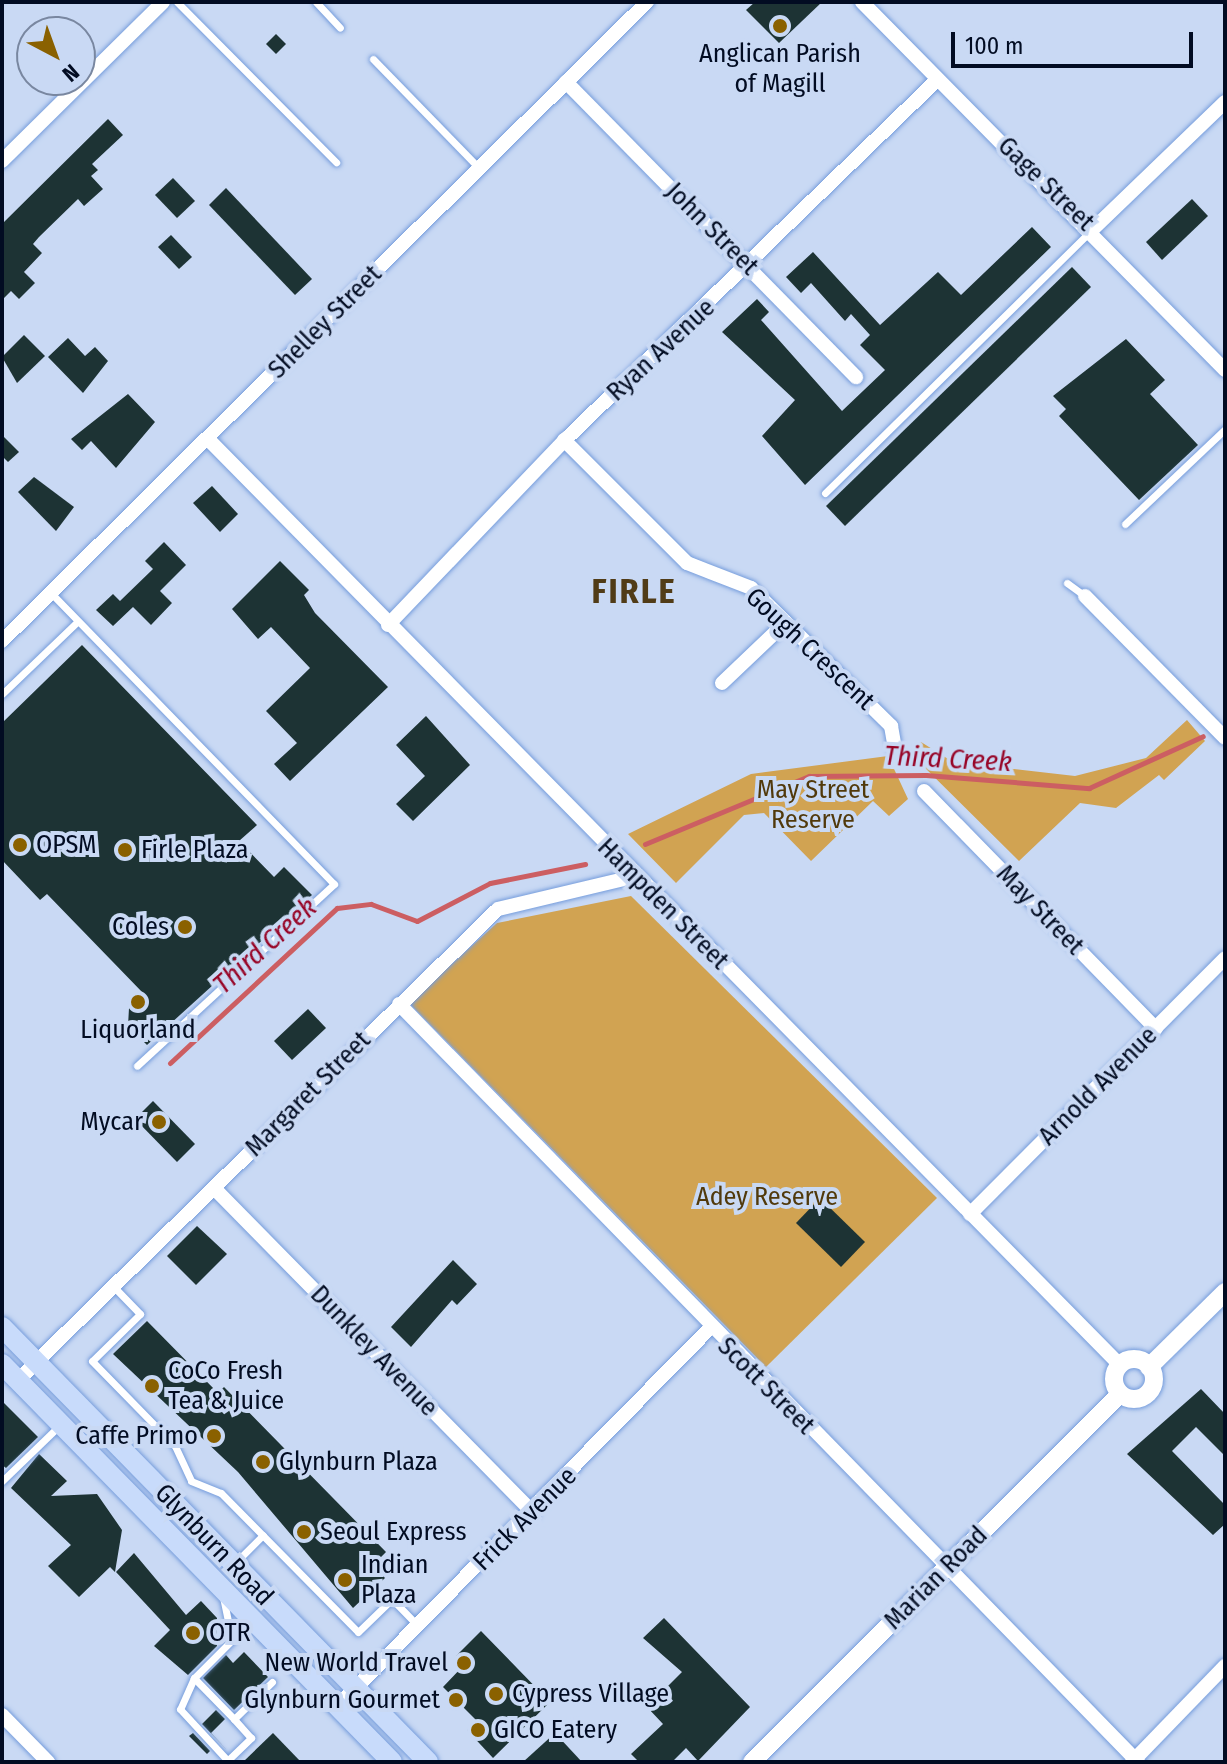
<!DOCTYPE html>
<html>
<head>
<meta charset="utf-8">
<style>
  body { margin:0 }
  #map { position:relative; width:1227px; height:1764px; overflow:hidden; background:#c9d9f4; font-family:"Fira Sans Condensed",sans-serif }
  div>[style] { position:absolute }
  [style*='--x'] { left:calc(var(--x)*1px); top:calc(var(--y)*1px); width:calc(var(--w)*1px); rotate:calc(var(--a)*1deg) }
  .green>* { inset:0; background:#d1a352 }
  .stream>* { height:5px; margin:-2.5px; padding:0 2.5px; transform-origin:2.5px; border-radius:2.5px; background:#cc5e62 }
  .building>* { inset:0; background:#1d3334 }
  .roads { filter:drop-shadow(0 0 2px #769ddc) drop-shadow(0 0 2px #769ddc) }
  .service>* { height:7px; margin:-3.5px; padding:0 3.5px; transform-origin:3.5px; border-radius:3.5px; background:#fff }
  .minor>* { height:14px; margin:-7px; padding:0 7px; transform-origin:7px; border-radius:7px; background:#fff }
  .tertiary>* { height:18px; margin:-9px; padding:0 9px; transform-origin:9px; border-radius:9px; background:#fff }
  .tertiary>.ring { margin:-9px; padding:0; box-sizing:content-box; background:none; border:18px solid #fff; border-radius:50% }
  .secondary>* { height:20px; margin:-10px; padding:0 10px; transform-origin:10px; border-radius:10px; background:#c8dbfb }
  .dots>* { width:22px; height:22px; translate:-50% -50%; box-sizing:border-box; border:4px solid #c9d9f4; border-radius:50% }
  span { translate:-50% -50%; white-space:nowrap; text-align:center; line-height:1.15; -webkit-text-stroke:8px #c9d9f4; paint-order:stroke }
  .poi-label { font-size:26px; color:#020c22 }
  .left { translate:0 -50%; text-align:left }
  .right { translate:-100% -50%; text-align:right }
  .street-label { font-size:26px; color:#020c22 }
  .park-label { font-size:26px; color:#51390b }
  .water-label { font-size:28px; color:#970426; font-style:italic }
  .district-label { font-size:34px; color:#513c17; font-weight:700; letter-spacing:2px }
  .frame { position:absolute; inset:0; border:4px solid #020c22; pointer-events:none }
  .north { position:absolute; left:16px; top:16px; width:80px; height:80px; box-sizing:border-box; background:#c9d9f4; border:2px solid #7987a0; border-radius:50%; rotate:139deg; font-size:22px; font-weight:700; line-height:32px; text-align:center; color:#020c22 }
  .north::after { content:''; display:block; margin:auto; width:28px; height:36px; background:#8a6100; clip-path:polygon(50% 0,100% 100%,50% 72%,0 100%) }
  .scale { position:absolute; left:951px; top:32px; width:242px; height:36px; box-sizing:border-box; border:4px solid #020c22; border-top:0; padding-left:10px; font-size:24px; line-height:28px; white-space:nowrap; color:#020c22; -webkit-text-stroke:6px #c9d9f4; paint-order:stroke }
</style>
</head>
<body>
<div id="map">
  <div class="green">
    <div style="clip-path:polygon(1187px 720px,1205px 741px,1164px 780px,1159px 775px,1116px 808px,1080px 803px,1019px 861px,912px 755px,921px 742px,953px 762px,1075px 776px,1146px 758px)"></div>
    <div style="clip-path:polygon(888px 756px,908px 799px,889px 816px,873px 801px,811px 861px,764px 813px,744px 815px,676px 883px,628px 834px,751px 774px)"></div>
    <div style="clip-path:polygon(631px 896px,937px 1198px,766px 1367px,409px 1003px,497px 923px)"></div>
  </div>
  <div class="stream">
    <div style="--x:645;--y:844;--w:178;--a:-22.5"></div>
    <div style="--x:809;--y:776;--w:117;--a:-0.5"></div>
    <div style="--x:926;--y:775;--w:164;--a:4.6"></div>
    <div style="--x:1089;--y:788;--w:125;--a:-24.5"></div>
    <div style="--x:170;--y:1063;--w:228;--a:-42.9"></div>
    <div style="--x:337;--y:908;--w:34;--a:-7"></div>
    <div style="--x:371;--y:904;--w:49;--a:20.3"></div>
    <div style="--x:417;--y:921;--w:82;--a:-27.5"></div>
    <div style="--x:490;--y:883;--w:97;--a:-11.3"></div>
  </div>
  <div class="building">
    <div style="clip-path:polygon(755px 2px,822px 2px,779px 43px,746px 10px)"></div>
    <div style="clip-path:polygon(276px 34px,286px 44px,276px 54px,266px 44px)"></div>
    <div style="clip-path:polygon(108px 119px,123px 135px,92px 164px,98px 170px,91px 176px,103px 189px,84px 206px,78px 199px,39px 237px,33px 244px,42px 253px,24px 272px,35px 283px,19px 299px,11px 291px,2px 300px,2px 224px)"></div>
    <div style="clip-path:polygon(173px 178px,195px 201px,177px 218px,155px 195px)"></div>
    <div style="clip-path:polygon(226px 188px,312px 279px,295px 295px,209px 205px)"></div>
    <div style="clip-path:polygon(1192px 199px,1208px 216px,1162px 260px,1146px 242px)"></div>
    <div style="clip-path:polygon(1032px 227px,1051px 247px,805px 485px,762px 436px,795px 400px,722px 332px,757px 299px,769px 312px,761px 320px,842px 411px,885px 370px,860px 345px,870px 335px,851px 314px,845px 321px,811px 283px,801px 293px,786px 277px,813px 252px,880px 325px,938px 272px,961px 295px)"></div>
    <div style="clip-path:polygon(171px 235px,192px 257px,179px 269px,158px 247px)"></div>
    <div style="clip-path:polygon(1072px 267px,1091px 287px,845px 526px,826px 506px)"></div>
    <div style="clip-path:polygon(24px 335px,45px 356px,17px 383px,2px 357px)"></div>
    <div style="clip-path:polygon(68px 338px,85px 356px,95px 347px,108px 361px,83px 393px,48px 357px)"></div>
    <div style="clip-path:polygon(1126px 339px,1165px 380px,1150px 394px,1198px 445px,1139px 500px,1059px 416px,1066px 409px,1053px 396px)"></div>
    <div style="clip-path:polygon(128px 394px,155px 422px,116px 468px,91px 441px,82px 450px,71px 439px)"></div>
    <div style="clip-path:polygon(2px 435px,19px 452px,8px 462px,2px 456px)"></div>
    <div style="clip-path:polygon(34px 477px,74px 507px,56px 531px,18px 492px)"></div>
    <div style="clip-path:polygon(212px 486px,238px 514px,220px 532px,193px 503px)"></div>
    <div style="clip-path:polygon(164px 542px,186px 565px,160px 591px,172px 603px,151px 625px,133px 607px,113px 626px,96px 610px,113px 594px,120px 601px,153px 569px,145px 561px)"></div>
    <div style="clip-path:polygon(280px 561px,309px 590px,304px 595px,315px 613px,388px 687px,290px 781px,274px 764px,297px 743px,266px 711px,310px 668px,271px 627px,258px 639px,232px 609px)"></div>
    <div style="clip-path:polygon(82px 645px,257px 825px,239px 841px,274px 877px,284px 867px,312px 895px,147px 1045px,128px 1026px,129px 1008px,143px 993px,47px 894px,40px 900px,2px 860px,2px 723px)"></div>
    <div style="clip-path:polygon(426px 716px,470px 765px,413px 821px,396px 804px,425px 776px,396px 745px)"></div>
    <div style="clip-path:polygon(308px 1009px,326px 1028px,292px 1060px,274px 1041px)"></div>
    <div style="clip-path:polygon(153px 1101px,195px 1144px,177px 1162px,135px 1119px)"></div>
    <div style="clip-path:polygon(820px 1198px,865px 1242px,841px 1267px,796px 1223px)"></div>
    <div style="clip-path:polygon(197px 1226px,227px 1254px,196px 1285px,167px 1256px)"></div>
    <div style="clip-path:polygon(453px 1260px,477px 1284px,457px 1305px,452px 1300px,411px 1347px,391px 1327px)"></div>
    <div style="clip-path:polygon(147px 1321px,218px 1393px,224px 1387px,386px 1552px,373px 1565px,385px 1578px,353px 1608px,238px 1472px,113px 1354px)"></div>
    <div style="clip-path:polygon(1201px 1389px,1225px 1414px,1225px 1456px,1196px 1427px,1172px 1451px,1225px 1505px,1225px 1524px,1213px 1535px,1127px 1454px)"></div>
    <div style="clip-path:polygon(2px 1401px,38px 1437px,6px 1468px,2px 1465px)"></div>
    <div style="clip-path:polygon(39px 1454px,67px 1481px,51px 1496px,97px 1494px,122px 1530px,115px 1572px,110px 1567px,79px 1597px,48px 1566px,71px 1545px,11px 1488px)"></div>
    <div style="clip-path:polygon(134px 1553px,186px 1615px,201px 1601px,217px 1618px,217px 1646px,188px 1675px,154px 1646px,170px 1630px,116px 1572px)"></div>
    <div style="clip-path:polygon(664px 1618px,750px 1707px,698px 1761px,686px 1748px,672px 1762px,639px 1762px,631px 1754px,663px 1724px,647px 1707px,682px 1672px,643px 1638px)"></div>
    <div style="clip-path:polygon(481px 1631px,550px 1702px,493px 1758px,467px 1730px,477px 1721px,443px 1687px,464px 1665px,456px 1656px)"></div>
    <div style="clip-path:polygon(244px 1652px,268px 1677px,234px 1710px,203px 1678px,226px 1655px,233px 1663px)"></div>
    <div style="clip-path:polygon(216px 1710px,225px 1719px,211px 1733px,228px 1751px,202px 1724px)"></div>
    <div style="clip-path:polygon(193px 1733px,210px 1751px,207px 1754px,189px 1736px)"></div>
    <div style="clip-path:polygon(273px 1733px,301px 1762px,243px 1762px)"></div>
    <div style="clip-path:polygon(555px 1733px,582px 1762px,523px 1762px)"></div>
  </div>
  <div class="roads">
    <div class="service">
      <div style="--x:177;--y:2;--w:226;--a:45.2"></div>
      <div style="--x:316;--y:2;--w:35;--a:47"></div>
      <div style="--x:373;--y:59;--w:152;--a:45.8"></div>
      <div style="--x:825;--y:493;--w:373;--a:-44.6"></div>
      <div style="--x:1125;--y:524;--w:138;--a:-43.5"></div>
      <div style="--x:1067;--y:583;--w:22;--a:36"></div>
      <div style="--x:51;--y:593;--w:406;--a:45.8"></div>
      <div style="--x:334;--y:884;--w:268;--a:137.3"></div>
      <div style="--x:2;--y:694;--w:105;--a:-43.8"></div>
      <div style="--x:113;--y:1286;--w:39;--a:46"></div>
      <div style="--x:140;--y:1314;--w:67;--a:135.6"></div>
      <div style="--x:92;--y:1361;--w:119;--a:45.7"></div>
      <div style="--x:175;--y:1446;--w:38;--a:65"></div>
      <div style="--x:191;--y:1481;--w:32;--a:22"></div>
      <div style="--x:221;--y:1493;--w:195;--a:45.4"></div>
      <div style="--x:358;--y:1632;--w:47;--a:-44.1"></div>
      <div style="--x:392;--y:1599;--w:36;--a:46"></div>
      <div style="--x:2;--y:1481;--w:81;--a:-44"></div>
      <div style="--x:236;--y:1562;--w:38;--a:-45"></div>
      <div style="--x:223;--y:1597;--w:44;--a:78.2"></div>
      <div style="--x:232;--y:1640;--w:54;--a:135"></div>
      <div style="--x:194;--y:1678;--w:57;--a:45.7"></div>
      <div style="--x:234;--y:1719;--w:53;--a:-44.2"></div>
      <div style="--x:194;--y:1678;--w:34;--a:114"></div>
      <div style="--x:180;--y:1709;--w:71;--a:47.3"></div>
      <div style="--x:226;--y:1762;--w:35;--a:-44"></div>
      <div style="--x:251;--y:1738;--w:25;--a:-132"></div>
    </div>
    <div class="minor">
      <div style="--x:862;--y:2;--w:517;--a:45.39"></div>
      <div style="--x:566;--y:82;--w:414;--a:45.5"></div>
      <div style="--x:2;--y:161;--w:226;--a:-44.6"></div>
      <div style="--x:1093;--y:229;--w:183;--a:-43.9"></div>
      <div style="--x:208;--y:439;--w:1300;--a:45.44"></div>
      <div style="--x:564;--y:440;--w:174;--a:45"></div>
      <div style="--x:687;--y:563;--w:69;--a:21.3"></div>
      <div style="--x:751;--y:588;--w:197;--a:44.6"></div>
      <div style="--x:891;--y:726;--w:22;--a:80"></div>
      <div style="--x:1085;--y:596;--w:199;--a:45.4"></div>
      <div style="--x:388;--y:625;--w:259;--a:-46.3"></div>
      <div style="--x:567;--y:438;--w:516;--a:-44.06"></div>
      <div style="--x:2;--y:641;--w:908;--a:-44.73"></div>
      <div style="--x:722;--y:683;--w:88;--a:-43.6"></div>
      <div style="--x:924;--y:791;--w:332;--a:45.7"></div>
      <div style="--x:399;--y:1004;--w:1059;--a:45.73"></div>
      <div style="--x:214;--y:1188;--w:455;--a:45.5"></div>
      <div style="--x:970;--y:1214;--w:361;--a:-45.1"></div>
      <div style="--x:18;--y:1380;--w:672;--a:-44.46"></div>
      <div style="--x:498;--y:909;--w:142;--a:-13.4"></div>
      <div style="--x:337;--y:1707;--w:530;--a:-45.46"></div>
      <div style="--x:2;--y:1715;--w:66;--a:45.6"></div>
      <div style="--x:1132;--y:1762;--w:134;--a:-45.9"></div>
    </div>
    <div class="tertiary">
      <div class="ring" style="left:1114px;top:1359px;width:22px;height:22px"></div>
      <div style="--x:1149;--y:1367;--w:107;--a:-44.6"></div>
      <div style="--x:752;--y:1762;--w:520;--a:-45"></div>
    </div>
    <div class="secondary">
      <div style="--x:2;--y:1327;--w:609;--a:45.6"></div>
      <div style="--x:2;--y:1364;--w:557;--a:45.58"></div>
    </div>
  </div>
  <div class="dots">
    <div style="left:780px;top:26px;background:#8a6100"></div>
    <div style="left:20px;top:845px;background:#8a6100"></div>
    <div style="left:125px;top:850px;background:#8a6100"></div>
    <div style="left:185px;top:927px;background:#8a6100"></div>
    <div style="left:138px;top:1002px;background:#8a6100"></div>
    <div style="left:159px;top:1122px;background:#8a6100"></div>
    <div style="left:152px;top:1386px;background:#8a6100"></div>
    <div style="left:214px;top:1436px;background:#8a6100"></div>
    <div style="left:263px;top:1462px;background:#8a6100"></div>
    <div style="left:304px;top:1532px;background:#8a6100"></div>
    <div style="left:345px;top:1580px;background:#8a6100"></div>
    <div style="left:193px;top:1633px;background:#8a6100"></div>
    <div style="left:464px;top:1663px;background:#8a6100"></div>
    <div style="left:496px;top:1694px;background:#8a6100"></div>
    <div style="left:456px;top:1700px;background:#8a6100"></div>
    <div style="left:478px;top:1730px;background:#8a6100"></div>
  </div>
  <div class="poi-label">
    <span style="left:780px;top:69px">Anglican Parish<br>of Magill</span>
    <span class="left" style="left:36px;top:845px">OPSM</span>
    <span class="left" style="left:141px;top:850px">Firle Plaza</span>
    <span class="right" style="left:169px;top:927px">Coles</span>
    <span style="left:138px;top:1030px">Liquorland</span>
    <span class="right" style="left:143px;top:1122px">Mycar</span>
    <span class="left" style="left:168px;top:1386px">CoCo Fresh<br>Tea &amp; Juice</span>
    <span class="right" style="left:198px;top:1436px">Caffe Primo</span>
    <span class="left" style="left:279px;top:1462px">Glynburn Plaza</span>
    <span class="left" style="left:320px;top:1532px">Seoul Express</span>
    <span class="left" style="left:361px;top:1580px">Indian<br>Plaza</span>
    <span class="left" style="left:209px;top:1633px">OTR</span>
    <span class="right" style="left:448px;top:1663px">New World Travel</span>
    <span class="left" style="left:512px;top:1694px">Cypress Village</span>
    <span class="right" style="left:440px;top:1700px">Glynburn Gourmet</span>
    <span class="left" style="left:494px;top:1730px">GICO Eatery</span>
  </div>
  <div class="street-label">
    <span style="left:1046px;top:184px;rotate:44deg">Gage Street</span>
    <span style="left:712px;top:229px;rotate:45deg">John Street</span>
    <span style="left:325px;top:322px;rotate:-45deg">Shelley Street</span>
    <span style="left:661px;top:350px;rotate:-43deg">Ryan Avenue</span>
    <span style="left:810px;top:649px;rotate:43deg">Gough Crescent</span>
    <span style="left:663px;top:904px;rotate:45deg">Hampden Street</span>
    <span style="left:1040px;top:910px;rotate:46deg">May Street</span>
    <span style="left:1098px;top:1086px;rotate:-45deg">Arnold Avenue</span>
    <span style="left:308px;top:1094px;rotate:-45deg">Margaret Street</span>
    <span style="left:374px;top:1351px;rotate:46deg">Dunkley Avenue</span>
    <span style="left:766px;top:1386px;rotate:45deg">Scott Street</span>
    <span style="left:525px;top:1519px;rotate:-45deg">Frick Avenue</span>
    <span style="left:214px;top:1545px;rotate:46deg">Glynburn Road</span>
    <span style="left:936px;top:1578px;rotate:-45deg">Marian Road</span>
  </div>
  <div class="park-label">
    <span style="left:813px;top:805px">May Street<br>Reserve</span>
    <span style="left:767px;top:1197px">Adey Reserve</span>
  </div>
  <div class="water-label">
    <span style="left:948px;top:759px;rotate:3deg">Third Creek</span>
    <span style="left:265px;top:946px;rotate:-42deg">Third Creek</span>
  </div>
  <div class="district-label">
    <span style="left:634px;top:592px">FIRLE</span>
  </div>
  <div class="frame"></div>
  <div class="north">N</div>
  <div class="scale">100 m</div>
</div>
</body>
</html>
